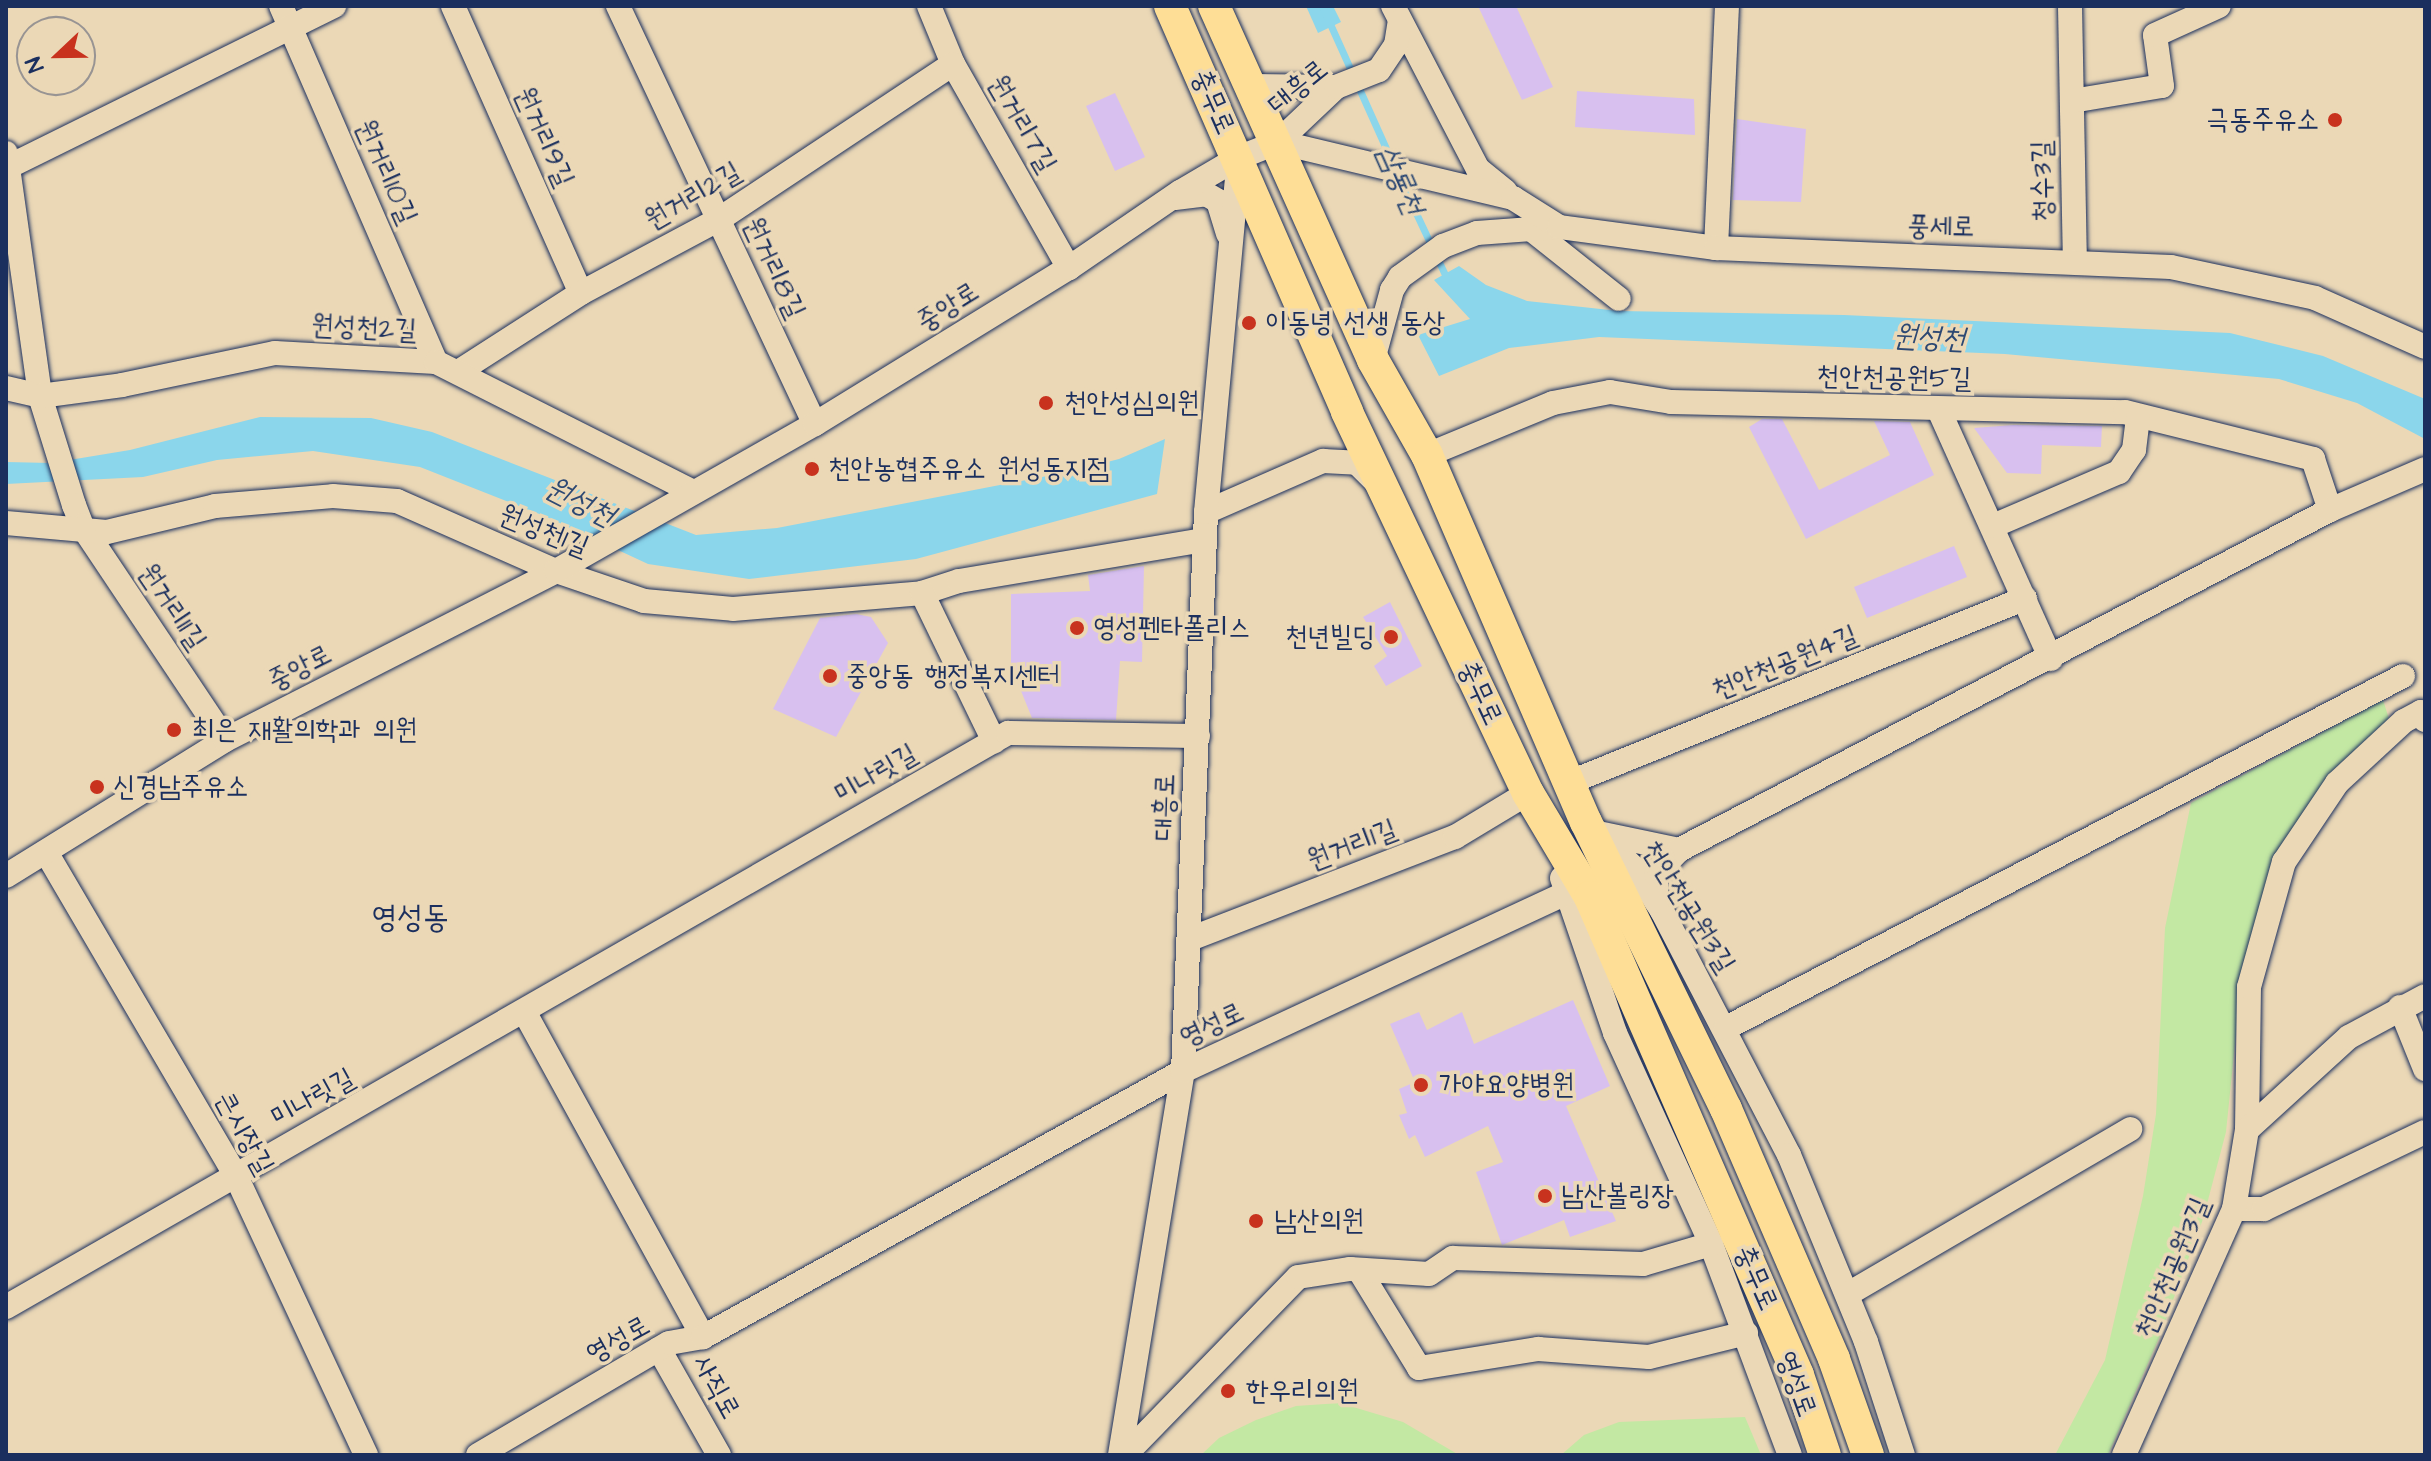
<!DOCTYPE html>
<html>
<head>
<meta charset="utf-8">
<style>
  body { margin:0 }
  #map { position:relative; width:2431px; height:1461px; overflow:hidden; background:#ebd8b6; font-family:"Architects Daughter","Poor Story",sans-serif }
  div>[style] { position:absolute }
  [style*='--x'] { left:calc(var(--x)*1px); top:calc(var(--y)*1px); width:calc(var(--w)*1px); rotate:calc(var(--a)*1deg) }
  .green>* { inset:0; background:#c3e8a3 }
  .water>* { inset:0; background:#8bd6eb }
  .stream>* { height:7px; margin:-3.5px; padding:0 3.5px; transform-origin:3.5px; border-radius:3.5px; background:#8bd6eb }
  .building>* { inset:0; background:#d8c0ef }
  .roads { filter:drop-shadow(0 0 2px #1b2f5e) drop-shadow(0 0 2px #1b2f5e) }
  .minor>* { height:24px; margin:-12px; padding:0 12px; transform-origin:12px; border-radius:12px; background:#ebd8b6 }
  .major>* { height:32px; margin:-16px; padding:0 16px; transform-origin:16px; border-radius:16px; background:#fede96 }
  .dots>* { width:22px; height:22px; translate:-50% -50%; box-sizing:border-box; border:4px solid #ebd8b6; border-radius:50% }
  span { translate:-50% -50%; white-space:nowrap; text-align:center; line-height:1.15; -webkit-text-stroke:7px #ebd8b6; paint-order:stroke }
  .street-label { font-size:28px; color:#1b2f5e }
  .poi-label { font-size:28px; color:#1b2f5e }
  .right { translate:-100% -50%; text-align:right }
  .left { translate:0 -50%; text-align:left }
  .water-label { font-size:30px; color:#2c4873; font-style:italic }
  .quarter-label { font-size:32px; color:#1b2f5e }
  .frame { position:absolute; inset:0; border:8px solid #1b2f5e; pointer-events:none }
  .north { position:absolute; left:16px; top:16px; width:80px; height:80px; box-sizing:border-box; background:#ebd8b6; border:2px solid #989493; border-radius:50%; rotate:248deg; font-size:22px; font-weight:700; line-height:32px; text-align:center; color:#1b2f5e }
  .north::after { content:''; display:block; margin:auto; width:28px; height:36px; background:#c8321e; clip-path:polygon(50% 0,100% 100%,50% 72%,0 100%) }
</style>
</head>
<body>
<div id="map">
  <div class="green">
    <div style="clip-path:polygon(2383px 700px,2390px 722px,2332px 775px,2241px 985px,2226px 1132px,2203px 1219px,2159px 1338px,2108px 1455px,2055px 1455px,2105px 1360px,2143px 1196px,2156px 1114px,2165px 928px,2191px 803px)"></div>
    <div style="clip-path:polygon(1340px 1403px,1403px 1422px,1459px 1455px,1201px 1455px,1219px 1438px,1256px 1420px,1296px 1406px)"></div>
    <div style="clip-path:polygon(1745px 1417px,1761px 1455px,1561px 1455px,1584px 1435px,1619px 1422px)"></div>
  </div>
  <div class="water">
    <div style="clip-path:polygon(1306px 6px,1333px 6px,1341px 22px,1318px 33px)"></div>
    <div style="clip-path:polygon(1459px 266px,1486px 285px,1527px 301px,1619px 311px,1844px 315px,2230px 333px,2323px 356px,2425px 399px,2425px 439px,2357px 403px,2279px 379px,2005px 354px,1599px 337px,1509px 348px,1439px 376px,1418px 335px,1470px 319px,1434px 280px)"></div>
    <div style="clip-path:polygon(260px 417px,371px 418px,432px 432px,696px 535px,777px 528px,1068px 472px,1119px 459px,1165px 439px,1157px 494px,916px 559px,749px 579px,648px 564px,547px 517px,420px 467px,313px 451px,217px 460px,143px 477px,6px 484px,6px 462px,51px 463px,130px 450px)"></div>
  </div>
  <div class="stream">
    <div style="--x:1322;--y:6;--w:171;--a:65.8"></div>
    <div style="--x:1399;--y:177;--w:115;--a:64.8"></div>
  </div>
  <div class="building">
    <div style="clip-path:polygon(1478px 6px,1516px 6px,1553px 87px,1522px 100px)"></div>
    <div style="clip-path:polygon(1577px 91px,1694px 99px,1695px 135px,1575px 127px)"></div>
    <div style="clip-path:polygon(1115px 93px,1145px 157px,1115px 171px,1086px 106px)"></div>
    <div style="clip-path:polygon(1737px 119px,1806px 129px,1801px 202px,1733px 200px)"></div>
    <div style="clip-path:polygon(1762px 419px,1782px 419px,1819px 490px,1890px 455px,1874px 421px,1910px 422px,1934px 475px,1806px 539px,1749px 427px)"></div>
    <div style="clip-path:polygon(2013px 425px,2102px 426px,2101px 447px,2042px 445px,2041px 474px,2007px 473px,1974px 428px)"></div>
    <div style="clip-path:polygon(1954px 546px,1967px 577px,1867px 618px,1854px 587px)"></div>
    <div style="clip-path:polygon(1144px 566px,1142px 662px,1120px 661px,1116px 720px,1032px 718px,1011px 666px,1011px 594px,1090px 591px,1088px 575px)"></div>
    <div style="clip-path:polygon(1390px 602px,1422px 666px,1386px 686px,1374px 666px,1387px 656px,1363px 617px)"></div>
    <div style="clip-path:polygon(856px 614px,871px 617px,888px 643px,836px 737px,773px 709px,820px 618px)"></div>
    <div style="clip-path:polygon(1573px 1000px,1610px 1086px,1566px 1106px,1616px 1221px,1570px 1237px,1564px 1220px,1502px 1245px,1476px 1172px,1503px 1162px,1488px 1126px,1425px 1157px,1415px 1135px,1409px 1139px,1399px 1115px,1407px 1113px,1399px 1089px,1415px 1082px,1390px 1024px,1419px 1012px,1427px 1030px,1462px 1012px,1474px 1044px)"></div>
  </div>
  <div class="roads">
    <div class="minor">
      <div style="--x:281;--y:6;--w:388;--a:66.5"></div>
      <div style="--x:453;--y:6;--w:314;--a:66"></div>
      <div style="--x:618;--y:6;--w:462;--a:64.8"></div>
      <div style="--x:929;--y:6;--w:63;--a:67.5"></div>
      <div style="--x:953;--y:64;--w:235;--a:60.4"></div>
      <div style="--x:1393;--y:6;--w:184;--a:62.5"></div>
      <div style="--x:1478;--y:169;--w:35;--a:39"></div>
      <div style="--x:2070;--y:6;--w:253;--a:88.9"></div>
      <div style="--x:1252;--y:86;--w:84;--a:0.7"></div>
      <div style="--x:2072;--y:101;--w:91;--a:-9.5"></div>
      <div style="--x:2162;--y:86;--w:51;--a:-97.8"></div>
      <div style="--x:2155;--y:35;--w:70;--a:-24.4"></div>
      <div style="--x:1278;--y:142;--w:80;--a:-43.5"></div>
      <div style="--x:1336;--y:87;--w:46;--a:-21.6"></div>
      <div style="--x:1379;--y:70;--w:30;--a:-56"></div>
      <div style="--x:1396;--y:45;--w:24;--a:-81"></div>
      <div style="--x:6;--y:153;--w:245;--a:82"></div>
      <div style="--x:40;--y:396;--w:114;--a:72.7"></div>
      <div style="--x:74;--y:505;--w:22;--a:69"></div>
      <div style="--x:82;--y:526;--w:257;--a:56.2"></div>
      <div style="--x:8;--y:167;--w:364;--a:-26.3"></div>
      <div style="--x:1175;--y:198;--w:31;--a:-7"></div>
      <div style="--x:1206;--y:194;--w:14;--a:30"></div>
      <div style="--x:1218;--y:201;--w:34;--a:73"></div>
      <div style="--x:1531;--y:229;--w:112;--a:38.5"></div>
      <div style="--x:1716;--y:248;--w:242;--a:-87.4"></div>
      <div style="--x:1373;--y:360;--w:73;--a:-74.8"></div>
      <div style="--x:1392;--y:290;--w:15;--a:-58"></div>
      <div style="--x:1400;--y:277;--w:53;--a:-35.8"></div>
      <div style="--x:1443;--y:246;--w:36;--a:-21"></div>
      <div style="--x:1477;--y:233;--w:82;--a:-4.2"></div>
      <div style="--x:458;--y:372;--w:146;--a:-32.7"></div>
      <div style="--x:581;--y:293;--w:155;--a:-28.1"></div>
      <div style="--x:718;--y:220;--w:282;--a:-33.6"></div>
      <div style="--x:6;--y:388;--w:35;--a:13"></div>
      <div style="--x:40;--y:396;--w:83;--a:-7.6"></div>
      <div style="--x:122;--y:385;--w:156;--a:-11.8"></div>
      <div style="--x:275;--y:353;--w:161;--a:3.2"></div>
      <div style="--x:436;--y:362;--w:288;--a:26.8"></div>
      <div style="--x:1939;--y:410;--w:273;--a:65.8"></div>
      <div style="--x:1427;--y:455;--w:136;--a:-22.4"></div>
      <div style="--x:1553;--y:403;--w:58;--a:-10.9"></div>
      <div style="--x:1610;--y:392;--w:62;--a:9.3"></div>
      <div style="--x:1671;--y:402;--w:454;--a:1.3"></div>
      <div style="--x:2125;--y:412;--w:194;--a:14"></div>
      <div style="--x:2313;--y:459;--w:54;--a:71.6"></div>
      <div style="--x:1206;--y:512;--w:128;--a:-23.6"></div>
      <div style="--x:1323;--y:461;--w:34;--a:3"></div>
      <div style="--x:1357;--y:463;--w:28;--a:45"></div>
      <div style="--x:6;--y:523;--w:101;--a:5.1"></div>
      <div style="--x:107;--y:532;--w:111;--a:-13.5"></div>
      <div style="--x:215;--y:506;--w:118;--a:-4.8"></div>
      <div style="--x:333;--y:496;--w:64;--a:4.5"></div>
      <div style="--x:397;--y:501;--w:174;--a:23.8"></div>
      <div style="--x:556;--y:571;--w:93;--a:18.8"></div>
      <div style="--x:644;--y:601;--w:89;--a:5.1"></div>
      <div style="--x:733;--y:609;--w:190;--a:-4.8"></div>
      <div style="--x:922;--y:593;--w:39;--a:-18"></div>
      <div style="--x:959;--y:581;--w:249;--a:-9.5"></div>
      <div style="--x:1993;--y:526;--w:137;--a:-23.2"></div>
      <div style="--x:2119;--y:472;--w:27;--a:-56"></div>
      <div style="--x:2134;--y:450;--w:32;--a:-83"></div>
      <div style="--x:922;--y:593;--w:165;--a:64.1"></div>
      <div style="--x:1568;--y:783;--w:493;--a:-22"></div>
      <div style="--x:1593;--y:828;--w:60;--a:44.3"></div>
      <div style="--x:1636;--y:870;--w:49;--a:57.6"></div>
      <div style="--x:1662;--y:911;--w:275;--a:62.5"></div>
      <div style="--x:1789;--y:1155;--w:202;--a:67.6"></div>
      <div style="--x:1866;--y:1342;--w:119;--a:71.9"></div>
      <div style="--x:1603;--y:834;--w:78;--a:11.9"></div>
      <div style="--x:46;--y:852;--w:376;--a:59.6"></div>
      <div style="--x:236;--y:1176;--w:308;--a:65"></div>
      <div style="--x:6;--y:876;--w:258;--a:-31.8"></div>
      <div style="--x:225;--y:740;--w:372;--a:-27"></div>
      <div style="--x:556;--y:571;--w:298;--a:-29.6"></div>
      <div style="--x:815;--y:424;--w:298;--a:-31.6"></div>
      <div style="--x:1069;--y:268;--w:135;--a:-34.4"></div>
      <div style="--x:1180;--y:192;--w:67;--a:-30.4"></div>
      <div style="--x:1238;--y:158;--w:43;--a:-21.8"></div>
      <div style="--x:1278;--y:142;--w:242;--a:13.4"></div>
      <div style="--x:1513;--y:198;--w:54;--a:32.2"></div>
      <div style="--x:1559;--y:227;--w:158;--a:7.6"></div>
      <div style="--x:1716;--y:248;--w:455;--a:2.4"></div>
      <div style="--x:2171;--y:267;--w:147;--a:12.1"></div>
      <div style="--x:2315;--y:298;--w:120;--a:24"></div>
      <div style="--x:1562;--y:878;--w:164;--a:71.1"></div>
      <div style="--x:1615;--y:1033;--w:232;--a:65.5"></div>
      <div style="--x:1711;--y:1244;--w:225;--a:69.5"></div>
      <div style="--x:1656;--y:901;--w:27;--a:-90"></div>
      <div style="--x:1656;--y:874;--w:33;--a:-46"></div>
      <div style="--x:1679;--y:850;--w:734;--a:-27.58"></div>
      <div style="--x:2330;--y:510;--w:103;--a:-23.3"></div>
      <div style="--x:1190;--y:939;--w:284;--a:-21.1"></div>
      <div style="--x:1455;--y:837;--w:85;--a:-31.1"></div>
      <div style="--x:2400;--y:1007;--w:67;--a:68"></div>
      <div style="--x:525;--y:1013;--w:370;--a:61.2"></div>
      <div style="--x:1726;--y:1028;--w:763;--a:-27.47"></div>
      <div style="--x:2247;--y:1130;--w:143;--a:-89.2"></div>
      <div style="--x:2249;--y:987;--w:130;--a:-74.4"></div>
      <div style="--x:2284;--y:862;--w:95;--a:-56.1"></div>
      <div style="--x:2337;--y:783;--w:91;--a:-42.8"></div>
      <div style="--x:2404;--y:721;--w:19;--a:-28"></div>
      <div style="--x:2421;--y:712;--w:9;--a:63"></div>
      <div style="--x:2234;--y:1209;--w:30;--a:0"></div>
      <div style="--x:2264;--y:1209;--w:178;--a:-25.6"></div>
      <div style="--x:1359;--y:1270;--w:115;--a:58.5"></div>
      <div style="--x:1419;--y:1368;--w:121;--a:-9.1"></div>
      <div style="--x:1538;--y:1349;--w:111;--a:4.1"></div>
      <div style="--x:1649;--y:1357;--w:100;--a:-13.9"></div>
      <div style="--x:1848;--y:1294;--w:327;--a:-30.3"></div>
      <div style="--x:6;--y:1307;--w:1155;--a:-29.81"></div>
      <div style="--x:1008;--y:733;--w:190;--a:0.9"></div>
      <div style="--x:659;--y:1349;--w:122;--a:60.5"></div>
      <div style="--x:478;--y:1455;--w:221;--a:-30.4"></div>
      <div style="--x:669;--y:1343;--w:35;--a:-10"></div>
      <div style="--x:703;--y:1337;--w:549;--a:-28.99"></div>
      <div style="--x:1183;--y:1071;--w:421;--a:-24.9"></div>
      <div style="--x:1120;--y:1455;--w:389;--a:-80.7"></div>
      <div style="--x:1183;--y:1071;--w:559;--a:-87.64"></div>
      <div style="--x:1206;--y:512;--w:348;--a:-84.7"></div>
      <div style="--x:1125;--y:1455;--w:248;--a:-45.8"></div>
      <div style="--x:1298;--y:1277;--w:53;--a:-8.7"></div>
      <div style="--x:1350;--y:1269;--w:79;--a:3.6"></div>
      <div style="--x:1429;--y:1274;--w:29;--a:-34"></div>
      <div style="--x:1453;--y:1258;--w:190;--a:1.8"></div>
      <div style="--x:1643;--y:1264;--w:71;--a:-16.4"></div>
      <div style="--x:2124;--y:1455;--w:269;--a:-65.9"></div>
      <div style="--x:2234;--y:1209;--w:80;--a:-80.7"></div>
      <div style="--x:2247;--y:1130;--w:138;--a:-42.4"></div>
      <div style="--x:2349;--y:1037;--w:86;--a:-28.3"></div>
    </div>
    <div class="major">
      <div style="--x:1170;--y:6;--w:443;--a:66.4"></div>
      <div style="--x:1347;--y:412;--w:422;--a:64.6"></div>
      <div style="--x:1528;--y:793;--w:121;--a:59.2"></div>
      <div style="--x:1590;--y:897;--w:521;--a:66.48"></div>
      <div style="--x:1798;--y:1375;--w:84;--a:71.4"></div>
      <div style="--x:1214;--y:6;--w:388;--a:65.8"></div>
      <div style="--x:1373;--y:360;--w:109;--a:60.4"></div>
      <div style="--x:1427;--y:455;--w:400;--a:66.6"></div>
      <div style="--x:1586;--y:822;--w:319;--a:64"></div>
      <div style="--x:1726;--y:1109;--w:272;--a:66.6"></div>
      <div style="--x:1834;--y:1359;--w:102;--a:70.5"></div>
    </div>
  </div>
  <div class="dots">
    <div style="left:2335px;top:120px;background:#c8321e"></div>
    <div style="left:1249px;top:323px;background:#c8321e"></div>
    <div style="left:1046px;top:403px;background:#c8321e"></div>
    <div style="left:812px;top:469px;background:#c8321e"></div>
    <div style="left:1077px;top:628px;background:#c8321e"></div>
    <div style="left:1391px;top:637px;background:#c8321e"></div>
    <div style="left:830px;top:676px;background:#c8321e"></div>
    <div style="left:174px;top:730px;background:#c8321e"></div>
    <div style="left:97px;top:787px;background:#c8321e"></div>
    <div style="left:1421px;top:1085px;background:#c8321e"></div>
    <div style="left:1545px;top:1196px;background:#c8321e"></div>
    <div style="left:1256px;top:1221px;background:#c8321e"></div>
    <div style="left:1228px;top:1391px;background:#c8321e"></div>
  </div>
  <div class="street-label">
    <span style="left:1298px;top:87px;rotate:-39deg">대흥로</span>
    <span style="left:1213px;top:102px;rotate:66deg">충무로</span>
    <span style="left:1022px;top:124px;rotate:60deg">원거리7길</span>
    <span style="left:544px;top:137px;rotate:66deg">원거리9길</span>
    <span style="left:386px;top:172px;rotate:66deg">원거리10길</span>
    <span style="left:2043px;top:181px;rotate:-91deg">청수3길</span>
    <span style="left:693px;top:196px;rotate:-30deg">원거리2길</span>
    <span style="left:1941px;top:227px;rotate:1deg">풍세로</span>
    <span style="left:774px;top:268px;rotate:65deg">원거리8길</span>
    <span style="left:948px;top:307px;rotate:-32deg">중앙로</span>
    <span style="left:364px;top:328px;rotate:3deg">원성천2길</span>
    <span style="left:1894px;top:378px;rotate:1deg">천안천공원5길</span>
    <span style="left:544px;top:531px;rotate:22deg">원성천1길</span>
    <span style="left:172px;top:607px;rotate:56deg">원거리11길</span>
    <span style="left:1785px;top:663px;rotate:-22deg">천안천공원4길</span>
    <span style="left:300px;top:668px;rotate:-27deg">중앙로</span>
    <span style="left:1480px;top:693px;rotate:65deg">충무로</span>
    <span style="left:876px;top:774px;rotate:-30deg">미나릿길</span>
    <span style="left:1165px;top:807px;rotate:-88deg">대흥로</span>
    <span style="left:1352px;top:845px;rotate:-21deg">원거리1길</span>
    <span style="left:1688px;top:907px;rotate:58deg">천안천공원3길</span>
    <span style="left:1212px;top:1025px;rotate:-25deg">영성로</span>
    <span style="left:313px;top:1098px;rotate:-29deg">미나릿길</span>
    <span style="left:244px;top:1133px;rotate:61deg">큰시장길</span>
    <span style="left:2173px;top:1268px;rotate:-67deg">천안천공원3길</span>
    <span style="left:1756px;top:1278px;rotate:66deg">충무로</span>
    <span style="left:618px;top:1340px;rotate:-29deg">영성로</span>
    <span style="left:1796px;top:1384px;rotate:70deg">영성로</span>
    <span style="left:716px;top:1387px;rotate:61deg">사직로</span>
  </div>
  <div class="poi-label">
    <span class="right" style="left:2319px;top:120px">극동주유소</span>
    <span class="left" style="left:1265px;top:323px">이동녕 선생 동상</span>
    <span class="left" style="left:1064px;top:403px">천안성심의원</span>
    <span class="left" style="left:828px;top:469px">천안농협주유소 원성동지점</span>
    <span class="left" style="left:1093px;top:628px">영성펜타폴리스</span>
    <span class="right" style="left:1375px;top:637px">천년빌딩</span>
    <span class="left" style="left:846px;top:676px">중앙동 행정복지센터</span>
    <span class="left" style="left:192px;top:730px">최은 재활의학과 의원</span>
    <span class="left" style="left:113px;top:787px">신경남주유소</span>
    <span class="left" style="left:1439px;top:1085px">가야요양병원</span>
    <span class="left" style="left:1561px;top:1196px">남산볼링장</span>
    <span class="left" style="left:1274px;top:1221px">남산의원</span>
    <span class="left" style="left:1246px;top:1391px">한우리의원</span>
  </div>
  <div class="water-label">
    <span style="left:1400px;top:180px;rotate:66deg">삼룡천</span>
    <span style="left:1929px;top:338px;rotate:3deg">원성천</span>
    <span style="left:580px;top:502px;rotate:27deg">원성천</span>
  </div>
  <div class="quarter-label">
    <span style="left:410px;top:918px">영성동</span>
  </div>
  <div class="frame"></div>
  <div class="north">N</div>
</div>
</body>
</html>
